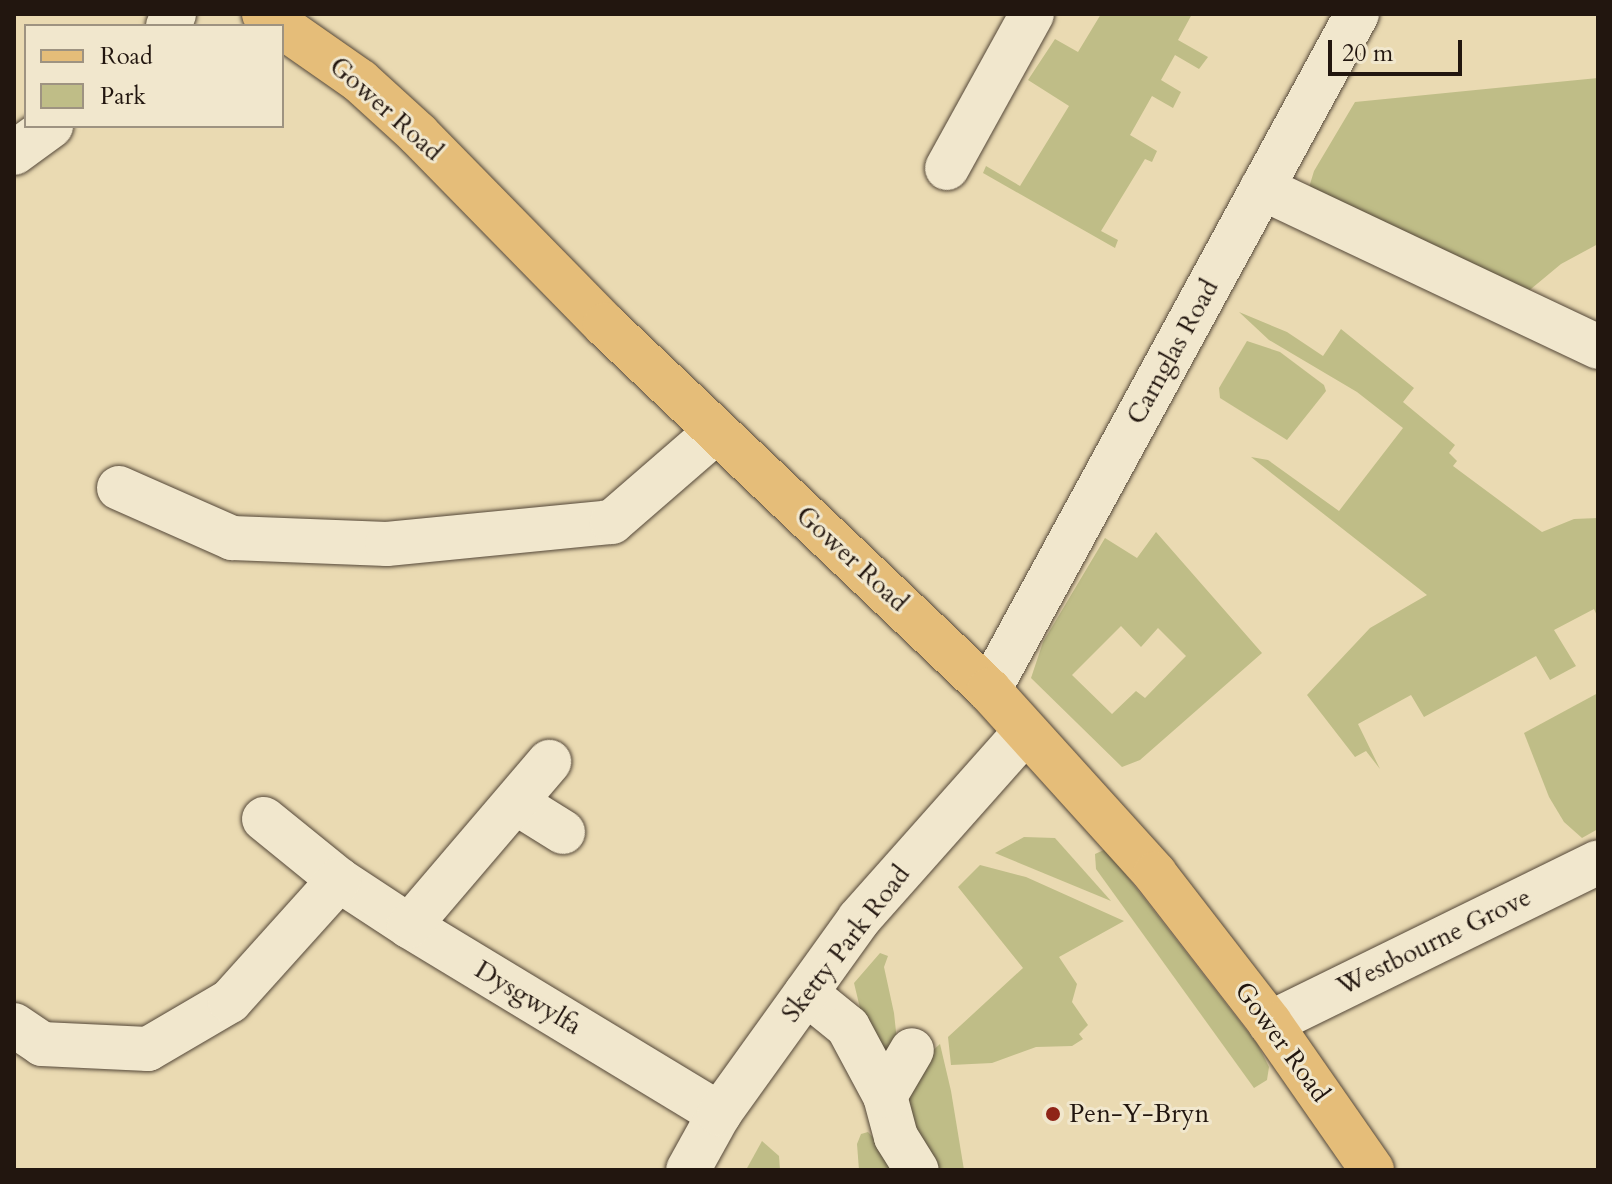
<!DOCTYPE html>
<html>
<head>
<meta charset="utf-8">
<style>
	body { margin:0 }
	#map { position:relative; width:1612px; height:1184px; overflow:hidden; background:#eadab2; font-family:Cardo,serif }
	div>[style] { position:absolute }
	.green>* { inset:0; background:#bfbd87 }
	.roads { filter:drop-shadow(0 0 2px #544738) drop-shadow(0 0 2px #544738) }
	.minor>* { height:44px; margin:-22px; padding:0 22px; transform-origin:22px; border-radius:22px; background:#f1e7cd }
	.major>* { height:44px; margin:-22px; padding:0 22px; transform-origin:22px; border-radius:22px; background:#e5bd79 }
	.dots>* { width:22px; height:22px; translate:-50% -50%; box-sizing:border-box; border:4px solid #f1e7cd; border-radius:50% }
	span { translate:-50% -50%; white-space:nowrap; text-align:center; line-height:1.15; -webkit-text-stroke:6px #f1e7cd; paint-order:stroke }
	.street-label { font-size:26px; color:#22160f }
	.poi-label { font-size:26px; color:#22160f }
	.left { translate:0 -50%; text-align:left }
	.frame { position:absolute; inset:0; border:16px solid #22160f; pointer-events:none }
	.legend { position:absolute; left:24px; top:24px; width:260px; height:104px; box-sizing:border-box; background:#f1e7cd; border:2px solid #9e9381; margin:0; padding:10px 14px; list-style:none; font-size:24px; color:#22160f }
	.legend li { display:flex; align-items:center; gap:16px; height:40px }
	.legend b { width:40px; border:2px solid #9e9381 }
	.scale { position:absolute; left:1328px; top:40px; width:134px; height:36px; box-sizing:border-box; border:4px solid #22160f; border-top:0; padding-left:10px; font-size:24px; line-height:28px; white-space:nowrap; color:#22160f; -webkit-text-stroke:6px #f1e7cd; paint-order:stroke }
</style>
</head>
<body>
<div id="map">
	<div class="green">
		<i style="clip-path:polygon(1101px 14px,1192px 14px,1178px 40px,1208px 57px,1199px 69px,1175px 55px,1161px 80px,1181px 92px,1173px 108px,1152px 96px,1130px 135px,1157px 151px,1152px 162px,1145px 159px,1101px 231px,1118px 240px,1115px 248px,983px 173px,986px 166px,1020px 186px,1069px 106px,1028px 80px,1055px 39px,1078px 52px)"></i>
		<i style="clip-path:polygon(1598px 78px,1598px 244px,1561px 264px,1520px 298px,1304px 204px,1314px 171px,1355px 102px)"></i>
		<i style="clip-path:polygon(1239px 312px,1287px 332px,1323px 356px,1341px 329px,1414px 388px,1403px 402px,1455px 445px,1449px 453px,1457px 461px,1453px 466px,1542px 532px,1574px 519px,1598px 518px,1598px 618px,1594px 609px,1554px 630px,1576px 666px,1550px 680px,1536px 656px,1424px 717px,1411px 695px,1358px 724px,1380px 769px,1366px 751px,1355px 757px,1307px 695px,1370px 628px,1427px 595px,1251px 457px,1268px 460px,1339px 511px,1403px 428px,1357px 392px,1269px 340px)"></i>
		<i style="clip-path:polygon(1247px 341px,1280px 352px,1324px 385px,1326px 391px,1287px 440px,1220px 398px,1219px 388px)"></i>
		<i style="clip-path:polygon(evenodd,1156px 532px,1262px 653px,1140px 760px,1122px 767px,1031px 678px,1043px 642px,1105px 538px,1137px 558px,1156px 532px,1121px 626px,1141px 647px,1158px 628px,1186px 656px,1145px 698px,1136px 691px,1112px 714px,1072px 675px,1121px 626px)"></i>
		<i style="clip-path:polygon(1598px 693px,1598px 829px,1582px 838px,1564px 822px,1549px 797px,1524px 733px)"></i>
		<i style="clip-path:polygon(1024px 837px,1055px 838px,1111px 901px,995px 853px)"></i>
		<i style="clip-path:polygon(1106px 849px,1258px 1045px,1269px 1067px,1267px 1080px,1254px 1088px,1096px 869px,1095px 854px)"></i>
		<i style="clip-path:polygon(980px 865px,1026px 877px,1124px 921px,1059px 957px,1077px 984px,1072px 1002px,1088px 1025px,1079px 1034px,1083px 1039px,1072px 1046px,1036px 1047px,992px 1063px,951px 1065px,948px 1037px,1023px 968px,958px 887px)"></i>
		<i style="clip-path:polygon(880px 953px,888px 956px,884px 967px,894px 1013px,898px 1050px,892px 1061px,865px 1029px,854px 983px)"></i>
		<i style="clip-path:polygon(940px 1044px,951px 1091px,964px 1170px,937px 1170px,914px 1144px,905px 1102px,911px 1070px)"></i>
		<i style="clip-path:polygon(868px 1132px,886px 1152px,900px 1170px,859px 1170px,857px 1144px,861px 1134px)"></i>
		<i style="clip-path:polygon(762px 1141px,779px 1156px,780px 1170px,746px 1170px)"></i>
	</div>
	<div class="roads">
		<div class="minor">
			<i style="left:168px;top:26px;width:13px;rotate:-63deg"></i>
			<i style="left:14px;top:153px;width:46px;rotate:-36.1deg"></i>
			<i style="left:947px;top:168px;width:176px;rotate:-61.1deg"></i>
			<i style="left:1262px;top:188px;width:372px;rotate:25.3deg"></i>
			<i style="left:119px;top:488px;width:124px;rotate:23.9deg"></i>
			<i style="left:232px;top:538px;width:155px;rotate:2.2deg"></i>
			<i style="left:387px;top:544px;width:226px;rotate:-5.6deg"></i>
			<i style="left:612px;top:522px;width:138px;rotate:-40.9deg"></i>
			<i style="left:989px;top:690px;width:770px;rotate:-61.44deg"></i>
			<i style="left:518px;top:804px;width:53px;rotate:31.9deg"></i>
			<i style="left:264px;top:819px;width:97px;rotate:39.1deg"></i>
			<i style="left:339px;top:880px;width:84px;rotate:33.3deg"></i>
			<i style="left:409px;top:926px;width:363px;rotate:31.2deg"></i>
			<i style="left:409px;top:926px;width:216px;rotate:-49.5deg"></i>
			<i style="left:806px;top:993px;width:54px;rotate:39deg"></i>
			<i style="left:848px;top:1027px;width:78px;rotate:61.8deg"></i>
			<i style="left:885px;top:1096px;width:42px;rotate:75deg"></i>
			<i style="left:896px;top:1137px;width:39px;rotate:58deg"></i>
			<i style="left:1270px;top:1023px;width:365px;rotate:-26.1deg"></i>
			<i style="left:14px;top:1025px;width:34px;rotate:34deg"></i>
			<i style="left:42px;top:1044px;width:106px;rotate:2.7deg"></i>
			<i style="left:148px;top:1049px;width:95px;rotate:-30.3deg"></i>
			<i style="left:230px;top:1001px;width:163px;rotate:-48deg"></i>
			<i style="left:885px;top:1096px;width:53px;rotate:-59.6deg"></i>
			<i style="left:688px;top:1170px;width:64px;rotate:-61deg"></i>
			<i style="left:719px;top:1114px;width:240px;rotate:-54.3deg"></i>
			<i style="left:859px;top:919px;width:249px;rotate:-48.4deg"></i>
		</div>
		<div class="major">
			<i style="left:264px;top:14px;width:117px;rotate:34.9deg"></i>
			<i style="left:360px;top:81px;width:79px;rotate:42.4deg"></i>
			<i style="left:418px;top:134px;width:267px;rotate:45.6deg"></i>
			<i style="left:605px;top:325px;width:530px;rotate:43.55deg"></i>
			<i style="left:989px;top:690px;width:248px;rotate:47.9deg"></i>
			<i style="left:1155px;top:874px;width:188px;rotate:52.3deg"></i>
			<i style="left:1270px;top:1023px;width:179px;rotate:55.2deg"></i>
		</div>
	</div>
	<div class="dots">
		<i style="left:1053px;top:1114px;background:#8f2418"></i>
	</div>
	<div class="street-label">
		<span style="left:386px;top:109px;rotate:42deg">Gower Road</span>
		<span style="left:1173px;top:352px;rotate:-61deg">Carnglas Road</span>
		<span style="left:852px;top:559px;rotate:43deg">Gower Road</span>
		<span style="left:1434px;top:942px;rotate:-26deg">Westbourne Grove</span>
		<span style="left:846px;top:944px;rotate:-52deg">Sketty Park Road</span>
		<span style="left:528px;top:998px;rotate:31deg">Dysgwylfa</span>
		<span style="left:1282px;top:1042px;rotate:54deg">Gower Road</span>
	</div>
	<div class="poi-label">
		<span class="left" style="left:1069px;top:1114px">Pen-Y-Bryn</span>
	</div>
	<div class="frame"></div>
	<ul class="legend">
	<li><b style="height:10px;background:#e5bd79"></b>Road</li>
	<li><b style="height:22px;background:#bfbd87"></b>Park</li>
	</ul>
	<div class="scale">20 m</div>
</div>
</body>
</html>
